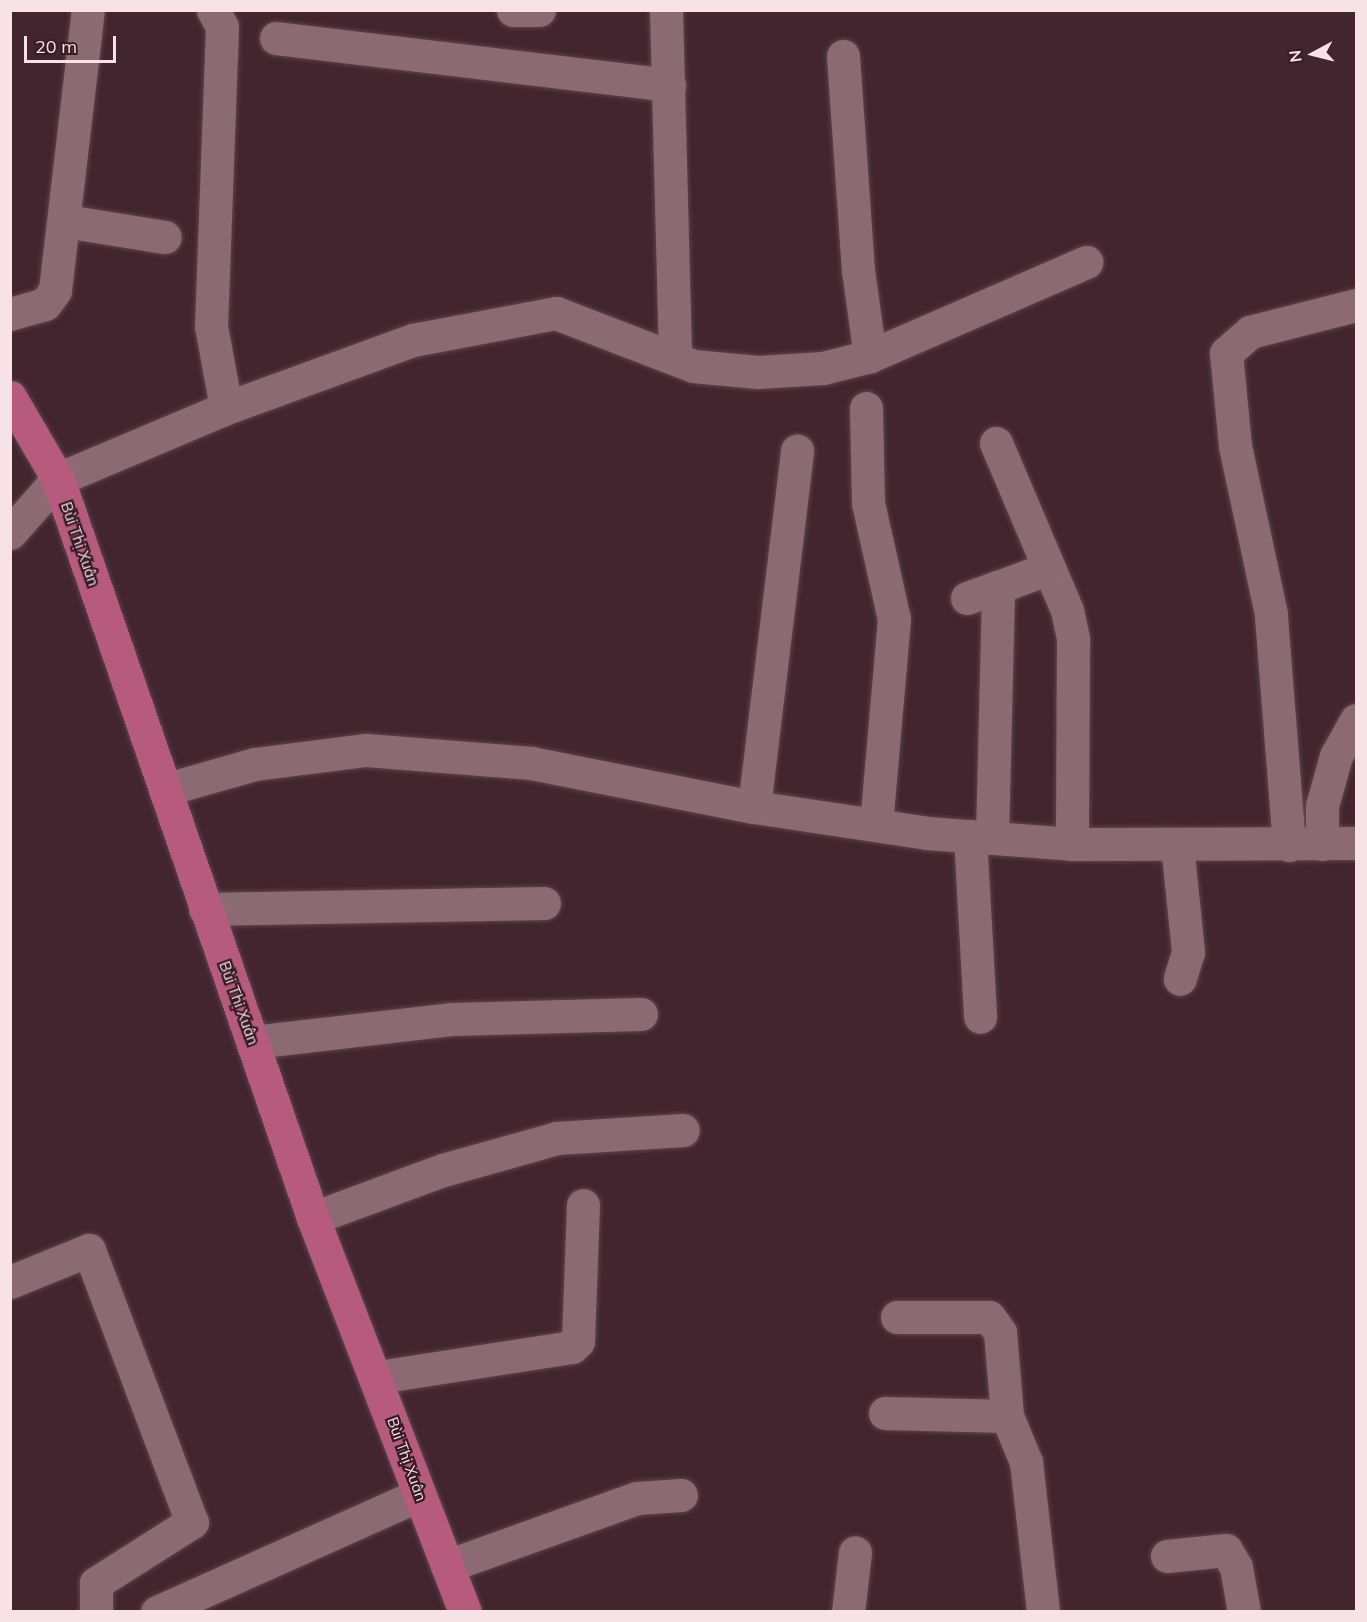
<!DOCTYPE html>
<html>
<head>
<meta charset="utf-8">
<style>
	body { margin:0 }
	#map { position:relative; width:1367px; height:1622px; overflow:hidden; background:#42252e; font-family:Mulish,sans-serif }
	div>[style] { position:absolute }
	.roads { filter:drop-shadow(0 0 2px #5d444c) drop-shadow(0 0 2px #5d444c) }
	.minor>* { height:33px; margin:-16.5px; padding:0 16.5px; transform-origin:16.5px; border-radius:16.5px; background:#8b6a73 }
	.major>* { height:33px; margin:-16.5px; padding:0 16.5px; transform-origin:16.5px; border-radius:16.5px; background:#b65b7b }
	span { translate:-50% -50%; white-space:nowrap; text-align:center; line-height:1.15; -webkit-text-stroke:4.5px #371b24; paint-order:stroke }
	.street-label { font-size:15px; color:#f6e2e7 }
	.frame { position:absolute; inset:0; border:12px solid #f6e2e7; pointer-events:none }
	.north { position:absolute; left:1283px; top:24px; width:60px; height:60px; -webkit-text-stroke:4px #371b24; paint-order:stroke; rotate:263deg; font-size:16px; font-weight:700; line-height:24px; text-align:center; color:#f6e2e7 }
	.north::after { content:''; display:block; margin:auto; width:21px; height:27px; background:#f6e2e7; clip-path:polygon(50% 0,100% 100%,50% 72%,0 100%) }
	.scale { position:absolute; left:24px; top:36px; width:92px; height:27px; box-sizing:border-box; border:3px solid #f6e2e7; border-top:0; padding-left:8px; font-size:18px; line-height:21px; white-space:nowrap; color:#f6e2e7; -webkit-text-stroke:4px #371b24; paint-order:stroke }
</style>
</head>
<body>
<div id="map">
	<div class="roads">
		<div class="minor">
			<i style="left:213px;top:10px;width:19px;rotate:62deg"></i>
			<i style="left:222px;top:27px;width:299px;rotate:92.1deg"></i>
			<i style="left:211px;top:326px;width:83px;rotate:79.6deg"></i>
			<i style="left:513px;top:10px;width:26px"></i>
			<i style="left:666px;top:10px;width:346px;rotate:88.5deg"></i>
			<i style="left:276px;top:38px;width:396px;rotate:6.8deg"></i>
			<i style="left:843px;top:56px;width:215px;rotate:86deg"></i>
			<i style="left:858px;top:270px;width:87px;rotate:82.1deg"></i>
			<i style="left:65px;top:221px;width:101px;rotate:9.1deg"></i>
			<i style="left:10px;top:314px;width:36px;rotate:-16deg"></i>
			<i style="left:45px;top:304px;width:17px;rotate:-54deg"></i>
			<i style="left:55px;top:290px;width:282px;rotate:-83.3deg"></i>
			<i style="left:866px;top:408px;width:95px;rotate:88.8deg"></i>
			<i style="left:868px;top:503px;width:119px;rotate:77.4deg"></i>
			<i style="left:894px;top:619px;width:205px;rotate:95deg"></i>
			<i style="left:996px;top:443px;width:181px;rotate:67deg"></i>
			<i style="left:1067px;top:610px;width:30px;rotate:78deg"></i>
			<i style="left:1073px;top:639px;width:205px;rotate:90.3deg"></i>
			<i style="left:10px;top:533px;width:72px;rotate:-48.4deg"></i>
			<i style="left:58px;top:479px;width:182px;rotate:-22.9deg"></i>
			<i style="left:226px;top:408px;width:199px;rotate:-20deg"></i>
			<i style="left:413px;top:340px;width:146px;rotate:-10.7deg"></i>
			<i style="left:556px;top:313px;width:147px;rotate:21.1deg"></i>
			<i style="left:693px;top:366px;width:65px;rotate:5.3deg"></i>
			<i style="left:758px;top:372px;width:65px;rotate:-3.5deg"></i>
			<i style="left:823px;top:368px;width:49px;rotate:-14.3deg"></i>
			<i style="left:870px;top:356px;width:236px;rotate:-23.5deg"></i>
			<i style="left:967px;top:598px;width:33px;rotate:-20deg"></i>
			<i style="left:167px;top:789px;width:91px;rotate:-15.9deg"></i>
			<i style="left:255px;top:764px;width:112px;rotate:-7.2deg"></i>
			<i style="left:366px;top:750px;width:166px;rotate:4.5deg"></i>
			<i style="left:531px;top:763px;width:227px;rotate:11.2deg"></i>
			<i style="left:754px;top:807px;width:175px;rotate:8.5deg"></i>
			<i style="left:927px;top:833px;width:145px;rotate:4.3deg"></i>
			<i style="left:1072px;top:844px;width:284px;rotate:-0.2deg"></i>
			<i style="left:754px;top:807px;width:359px;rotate:-83.1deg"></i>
			<i style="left:970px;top:836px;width:181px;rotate:86.8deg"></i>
			<i style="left:992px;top:838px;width:251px;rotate:-88.6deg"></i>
			<i style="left:998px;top:587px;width:54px;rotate:-20.4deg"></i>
			<i style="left:1322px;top:844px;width:38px;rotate:-90deg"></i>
			<i style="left:1322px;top:806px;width:52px;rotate:-74.4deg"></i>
			<i style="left:1336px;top:756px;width:41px;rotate:-60.9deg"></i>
			<i style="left:1177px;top:845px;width:108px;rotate:84.1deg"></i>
			<i style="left:1188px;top:952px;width:28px;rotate:107deg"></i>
			<i style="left:1289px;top:845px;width:232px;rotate:-94.5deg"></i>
			<i style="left:1271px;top:614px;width:172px;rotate:-102.1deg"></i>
			<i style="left:1235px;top:446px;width:93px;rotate:-95.5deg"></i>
			<i style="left:1226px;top:353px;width:32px;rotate:-41deg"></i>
			<i style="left:1250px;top:332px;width:109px;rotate:-14.3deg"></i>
			<i style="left:205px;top:909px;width:339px;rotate:-1deg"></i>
			<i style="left:253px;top:1042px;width:199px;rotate:-6.6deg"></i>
			<i style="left:451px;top:1019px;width:190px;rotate:-1.5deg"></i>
			<i style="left:313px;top:1218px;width:139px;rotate:-20.3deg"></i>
			<i style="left:443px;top:1170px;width:118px;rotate:-15.7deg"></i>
			<i style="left:557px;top:1138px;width:126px;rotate:-3.6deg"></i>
			<i style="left:10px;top:1282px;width:85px;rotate:-22.1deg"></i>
			<i style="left:89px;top:1250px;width:291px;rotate:69.3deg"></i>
			<i style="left:192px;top:1522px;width:114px;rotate:147.6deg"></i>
			<i style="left:96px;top:1583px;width:29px;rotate:90deg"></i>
			<i style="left:897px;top:1317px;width:92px"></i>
			<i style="left:989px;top:1317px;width:19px;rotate:54deg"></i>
			<i style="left:1000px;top:1332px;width:84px;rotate:85.2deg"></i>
			<i style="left:1007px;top:1416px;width:50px;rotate:67.6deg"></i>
			<i style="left:1026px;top:1462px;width:151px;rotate:83.5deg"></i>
			<i style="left:378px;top:1377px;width:196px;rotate:-8.8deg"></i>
			<i style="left:572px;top:1347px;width:8px;rotate:-45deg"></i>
			<i style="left:578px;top:1341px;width:136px;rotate:-87.9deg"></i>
			<i style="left:885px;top:1413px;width:122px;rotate:1.4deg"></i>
			<i style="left:1167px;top:1556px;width:59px;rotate:-5.8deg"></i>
			<i style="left:1226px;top:1550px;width:20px;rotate:60deg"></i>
			<i style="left:1236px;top:1567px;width:46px;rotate:79.9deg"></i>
			<i style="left:447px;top:1566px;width:202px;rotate:-19.7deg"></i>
			<i style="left:637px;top:1498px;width:44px;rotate:-3.9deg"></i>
			<i style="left:157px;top:1612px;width:287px;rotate:-24.1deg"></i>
			<i style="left:848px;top:1612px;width:60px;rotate:-83.3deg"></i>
		</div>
		<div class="major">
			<i style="left:10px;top:397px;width:95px;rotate:59.7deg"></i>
			<i style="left:58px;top:479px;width:782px;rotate:70.96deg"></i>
			<i style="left:313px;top:1218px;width:422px;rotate:68.9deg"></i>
		</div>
	</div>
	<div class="street-label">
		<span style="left:80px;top:544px;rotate:71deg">Bùi Thị Xuân</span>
		<span style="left:239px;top:1003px;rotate:70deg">Bùi Thị Xuân</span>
		<span style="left:407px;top:1459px;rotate:70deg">Bùi Thị Xuân</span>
	</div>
	<div class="frame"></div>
	<div class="north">N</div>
	<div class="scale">20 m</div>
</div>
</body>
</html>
